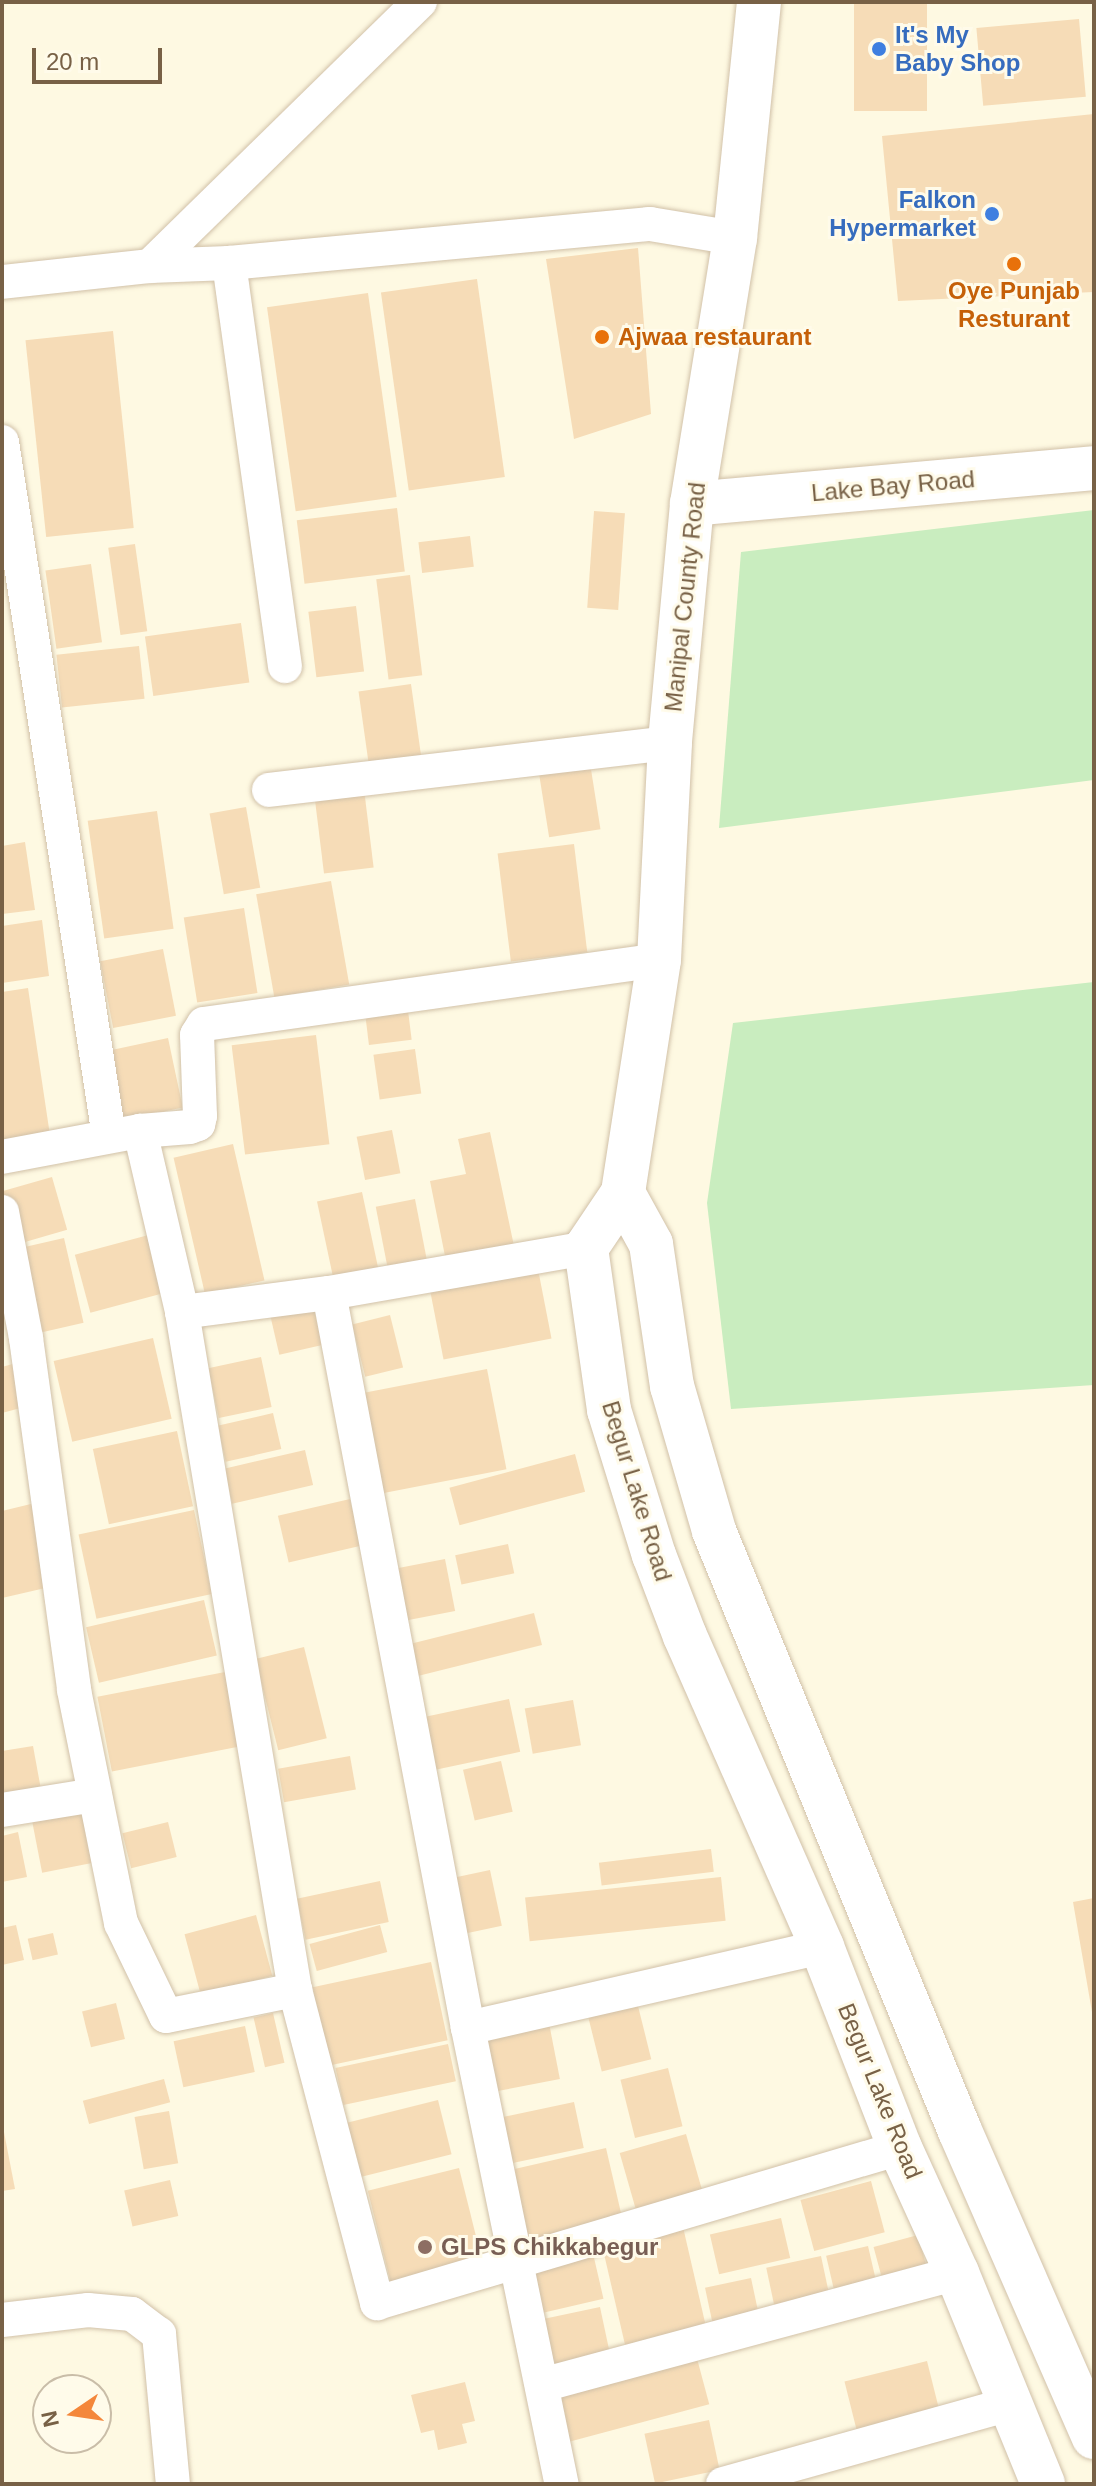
<!DOCTYPE html>
<html>
<head>
<meta charset="utf-8">
<style>
	body { margin:0 }
	#map { position:relative; width:1096px; height:2486px; overflow:hidden; background:#fef9e2; font-family:Helvetica,sans-serif }
	div>[style] { position:absolute }
	.green>* { inset:0; background:#c9edbf }
	.building>* { inset:0; background:#f6dcb7; transform-origin:0 0 }
	.roads { filter:drop-shadow(0 0 2px #d1c1a8) drop-shadow(0 0 2px #d1c1a8) }
	.street>* { height:34px; margin:-17px; padding:0 17px; transform-origin:17px; border-radius:17px; background:#fff }
	.secondary>* { height:44px; margin:-22px; padding:0 22px; transform-origin:22px; border-radius:22px; background:#fff }
	.dots>* { width:22px; height:22px; translate:-50% -50%; box-sizing:border-box; border:4px solid #fffbea; border-radius:50% }
	span { translate:-50% -50%; white-space:nowrap; text-align:center; line-height:1.15; -webkit-text-stroke:6px #fffbea; paint-order:stroke }
	.shop-label { font-size:24px; color:#366cbe; font-weight:700 }
	.left { translate:0 -50%; text-align:left }
	.right { translate:-100% -50%; text-align:right }
	.food-label { font-size:24px; color:#c56008; font-weight:700 }
	.street-label { font-size:24px; color:#786146 }
	.education-label { font-size:24px; color:#785e54; font-weight:700 }
	.frame { position:absolute; inset:0; border:4px solid #786146; pointer-events:none }
	.north { position:absolute; left:32px; top:2374px; width:80px; height:80px; box-sizing:border-box; background:#fffbea; border:2px solid #c9bda8; border-radius:50%; rotate:257deg; font-size:22px; font-weight:700; line-height:32px; text-align:center; color:#786146 }
	.north::after { content:''; display:block; margin:auto; width:28px; height:36px; background:#f4873b; clip-path:polygon(50% 0,100% 100%,50% 72%,0 100%) }
	.scale { position:absolute; left:32px; top:48px; width:130px; height:36px; box-sizing:border-box; border:4px solid #786146; border-top:0; padding-left:10px; font-size:24px; line-height:28px; white-space:nowrap; color:#786146; -webkit-text-stroke:6px #fffbea; paint-order:stroke }
</style>
</head>
<body>
<div id="map">
	<div class="green">
		<i style="clip-path:polygon(1094px 510px,1094px 780px,719px 828px,741px 552px)"></i>
		<i style="clip-path:polygon(1094px 982px,1094px 1385px,731px 1409px,707px 1203px,733px 1023px)"></i>
	</div>
	<div class="building">
		<i style="left:854px;top:2px;width:73px;height:109px"></i>
		<i style="left:1079px;top:19px;width:78px;height:103px;rotate:85deg"></i>
		<i style="clip-path:polygon(1094px 114px,1094px 292px,898px 301px,882px 136px)"></i>
		<i style="clip-path:polygon(638px 248px,651px 414px,574px 439px,546px 259px)"></i>
		<i style="left:477px;top:279px;width:200px;height:97px;rotate:82deg"></i>
		<i style="left:368px;top:293px;width:206px;height:102px;rotate:82deg"></i>
		<i style="left:113px;top:331px;width:198px;height:88px;rotate:84deg"></i>
		<i style="left:397px;top:508px;width:64px;height:101px;rotate:83deg"></i>
		<i style="left:594px;top:511px;width:31px;height:97px;rotate:4deg"></i>
		<i style="left:470px;top:536px;width:31px;height:52px;rotate:83deg"></i>
		<i style="left:135px;top:544px;width:88px;height:27px;rotate:82deg"></i>
		<i style="left:91px;top:564px;width:79px;height:46px;rotate:82deg"></i>
		<i style="left:410px;top:575px;width:101px;height:34px;rotate:83deg"></i>
		<i style="left:356px;top:606px;width:66px;height:48px;rotate:83deg"></i>
		<i style="left:241px;top:623px;width:60px;height:97px;rotate:82deg"></i>
		<i style="left:139px;top:646px;width:53px;height:83px;rotate:84deg"></i>
		<i style="left:411px;top:684px;width:75px;height:53px;rotate:82deg"></i>
		<i style="left:590px;top:763px;width:67px;height:52px;rotate:81deg"></i>
		<i style="left:364px;top:789px;width:79px;height:50px;rotate:83deg"></i>
		<i style="left:246px;top:807px;width:82px;height:37px;rotate:80deg"></i>
		<i style="left:157px;top:811px;width:119px;height:70px;rotate:82deg"></i>
		<i style="clip-path:polygon(25px 842px,35px 910px,2px 914px,2px 846px)"></i>
		<i style="left:574px;top:844px;width:109px;height:77px;rotate:83deg"></i>
		<i style="left:331px;top:881px;width:105px;height:76px;rotate:80deg"></i>
		<i style="left:244px;top:908px;width:86px;height:61px;rotate:81deg"></i>
		<i style="clip-path:polygon(42px 920px,49px 976px,2px 983px,2px 926px)"></i>
		<i style="left:163px;top:949px;width:68px;height:64px;rotate:79deg"></i>
		<i style="clip-path:polygon(28px 988px,51px 1142px,2px 1150px,2px 992px)"></i>
		<i style="left:407px;top:1002px;width:38px;height:43px;rotate:83deg"></i>
		<i style="left:316px;top:1035px;width:110px;height:85px;rotate:83deg"></i>
		<i style="left:168px;top:1038px;width:71px;height:66px;rotate:78deg"></i>
		<i style="left:415px;top:1049px;width:45px;height:42px;rotate:82deg"></i>
		<i style="left:392px;top:1130px;width:44px;height:36px;rotate:79deg"></i>
		<i style="clip-path:polygon(490px 1132px,514px 1246px,446px 1261px,430px 1181px,466px 1174px,458px 1139px)"></i>
		<i style="left:233px;top:1144px;width:140px;height:61px;rotate:77deg"></i>
		<i style="left:52px;top:1177px;width:55px;height:51px;rotate:74deg"></i>
		<i style="left:362px;top:1192px;width:80px;height:46px;rotate:78deg"></i>
		<i style="left:415px;top:1199px;width:65px;height:40px;rotate:79deg"></i>
		<i style="left:156px;top:1233px;width:60px;height:84px;rotate:75deg"></i>
		<i style="left:64px;top:1238px;width:87px;height:47px;rotate:77deg"></i>
		<i style="left:537px;top:1264px;width:76px;height:110px;rotate:79deg"></i>
		<i style="left:313px;top:1305px;width:41px;height:44px;rotate:77deg"></i>
		<i style="left:390px;top:1315px;width:54px;height:39px;rotate:76deg"></i>
		<i style="left:153px;top:1338px;width:83px;height:102px;rotate:77deg"></i>
		<i style="left:261px;top:1357px;width:51px;height:54px;rotate:78deg"></i>
		<i style="clip-path:polygon(16px 1363px,28px 1406px,2px 1413px,2px 1367px)"></i>
		<i style="left:487px;top:1369px;width:102px;height:125px;rotate:79deg"></i>
		<i style="left:273px;top:1413px;width:37px;height:57px;rotate:77deg"></i>
		<i style="left:177px;top:1431px;width:77px;height:86px;rotate:78deg"></i>
		<i style="left:305px;top:1450px;width:36px;height:83px;rotate:77deg"></i>
		<i style="left:575px;top:1454px;width:39px;height:130px;rotate:75deg"></i>
		<i style="left:350px;top:1499px;width:48px;height:74px;rotate:77deg"></i>
		<i style="clip-path:polygon(35px 1503px,54px 1586px,2px 1598px,2px 1511px)"></i>
		<i style="left:194px;top:1510px;width:86px;height:118px;rotate:78deg"></i>
		<i style="left:508px;top:1544px;width:30px;height:54px;rotate:78deg"></i>
		<i style="left:445px;top:1559px;width:53px;height:50px;rotate:79deg"></i>
		<i style="left:204px;top:1600px;width:57px;height:121px;rotate:77deg"></i>
		<i style="left:534px;top:1613px;width:33px;height:130px;rotate:76deg"></i>
		<i style="left:304px;top:1647px;width:94px;height:50px;rotate:76deg"></i>
		<i style="left:225px;top:1672px;width:76px;height:130px;rotate:79deg"></i>
		<i style="left:509px;top:1699px;width:54px;height:95px;rotate:78deg"></i>
		<i style="left:573px;top:1700px;width:46px;height:49px;rotate:80deg"></i>
		<i style="clip-path:polygon(33px 1746px,42px 1795px,2px 1802px,2px 1751px)"></i>
		<i style="left:350px;top:1756px;width:34px;height:73px;rotate:80deg"></i>
		<i style="left:501px;top:1761px;width:52px;height:39px;rotate:77deg"></i>
		<i style="left:87px;top:1810px;width:53px;height:56px;rotate:79deg"></i>
		<i style="left:168px;top:1822px;width:36px;height:47px;rotate:76deg"></i>
		<i style="clip-path:polygon(18px 1832px,27px 1877px,2px 1882px,2px 1836px)"></i>
		<i style="left:711px;top:1849px;width:23px;height:113px;rotate:83deg"></i>
		<i style="left:490px;top:1870px;width:57px;height:42px;rotate:78deg"></i>
		<i style="left:721px;top:1877px;width:44px;height:197px;rotate:84deg"></i>
		<i style="left:380px;top:1881px;width:42px;height:85px;rotate:78deg"></i>
		<i style="clip-path:polygon(1094px 1898px,1094px 2012px,1092px 2012px,1073px 1902px)"></i>
		<i style="left:256px;top:1915px;width:63px;height:74px;rotate:75deg"></i>
		<i style="clip-path:polygon(16px 1925px,24px 1960px,2px 1965px,2px 1928px)"></i>
		<i style="left:380px;top:1925px;width:28px;height:73px;rotate:75deg"></i>
		<i style="left:53px;top:1933px;width:22px;height:26px;rotate:77deg"></i>
		<i style="left:431px;top:1962px;width:80px;height:121px;rotate:78deg"></i>
		<i style="left:637px;top:2002px;width:59px;height:51px;rotate:76deg"></i>
		<i style="left:116px;top:2003px;width:37px;height:35px;rotate:76deg"></i>
		<i style="left:273px;top:2013px;width:51px;height:20px;rotate:77deg"></i>
		<i style="left:549px;top:2023px;width:57px;height:70px;rotate:79deg"></i>
		<i style="left:245px;top:2026px;width:47px;height:73px;rotate:78deg"></i>
		<i style="left:448px;top:2044px;width:38px;height:115px;rotate:78deg"></i>
		<i style="left:668px;top:2068px;width:60px;height:49px;rotate:76deg"></i>
		<i style="left:164px;top:2079px;width:24px;height:84px;rotate:75deg"></i>
		<i style="left:438px;top:2100px;width:56px;height:101px;rotate:76deg"></i>
		<i style="left:574px;top:2102px;width:47px;height:82px;rotate:78deg"></i>
		<i style="left:169px;top:2111px;width:53px;height:35px;rotate:80deg"></i>
		<i style="clip-path:polygon(3px 2127px,15px 2189px,2px 2191px,2px 2128px)"></i>
		<i style="left:686px;top:2134px;width:66px;height:69px;rotate:74deg"></i>
		<i style="left:606px;top:2148px;width:72px;height:96px;rotate:77deg"></i>
		<i style="left:459px;top:2168px;width:99px;height:94px;rotate:76deg"></i>
		<i style="left:170px;top:2180px;width:37px;height:47px;rotate:77deg"></i>
		<i style="left:871px;top:2181px;width:53px;height:73px;rotate:75deg"></i>
		<i style="left:781px;top:2218px;width:41px;height:73px;rotate:77deg"></i>
		<i style="left:683px;top:2227px;width:111px;height:83px;rotate:77deg"></i>
		<i style="left:918px;top:2235px;width:47px;height:46px;rotate:75deg"></i>
		<i style="left:868px;top:2246px;width:46px;height:43px;rotate:77deg"></i>
		<i style="left:592px;top:2249px;width:51px;height:62px;rotate:77deg"></i>
		<i style="left:821px;top:2256px;width:47px;height:56px;rotate:78deg"></i>
		<i style="left:751px;top:2278px;width:49px;height:47px;rotate:78deg"></i>
		<i style="left:600px;top:2307px;width:57px;height:64px;rotate:78deg"></i>
		<i style="left:695px;top:2351px;width:55px;height:144px;rotate:75deg"></i>
		<i style="left:927px;top:2361px;width:50px;height:85px;rotate:76deg"></i>
		<i style="clip-path:polygon(465px 2382px,475px 2421px,462px 2424px,467px 2443px,438px 2450px,434px 2430px,421px 2433px,411px 2395px)"></i>
		<i style="left:709px;top:2420px;width:51px;height:66px;rotate:78deg"></i>
	</div>
	<div class="roads">
		<div class="street">
			<i style="left:229px;top:263px;width:407px;rotate:82.1deg"></i>
			<i style="left:150px;top:266px;width:79px;rotate:-2.2deg"></i>
			<i style="left:229px;top:263px;width:423px;rotate:-5.3deg"></i>
			<i style="left:650px;top:224px;width:86px;rotate:9.4deg"></i>
			<i style="left:2px;top:282px;width:149px;rotate:-6.2deg"></i>
			<i style="left:150px;top:266px;width:378px;rotate:-44.4deg"></i>
			<i style="left:2px;top:442px;width:702px;rotate:81.24deg"></i>
			<i style="left:269px;top:790px;width:404px;rotate:-6.7deg"></i>
			<i style="left:140px;top:1131px;width:50px;rotate:-4.6deg"></i>
			<i style="left:190px;top:1127px;width:9px;rotate:-21deg"></i>
			<i style="left:198px;top:1124px;width:8px;rotate:-76deg"></i>
			<i style="left:200px;top:1116px;width:81px;rotate:-92.1deg"></i>
			<i style="left:197px;top:1035px;width:13px;rotate:-58deg"></i>
			<i style="left:204px;top:1024px;width:459px;rotate:-8deg"></i>
			<i style="left:2px;top:1157px;width:140px;rotate:-10.7deg"></i>
			<i style="left:140px;top:1131px;width:186px;rotate:76.9deg"></i>
			<i style="left:182px;top:1312px;width:148px;rotate:-7.4deg"></i>
			<i style="left:329px;top:1293px;width:261px;rotate:-9.9deg"></i>
			<i style="left:2px;top:1212px;width:128px;rotate:79.2deg"></i>
			<i style="left:26px;top:1338px;width:355px;rotate:82.2deg"></i>
			<i style="left:74px;top:1690px;width:238px;rotate:78.6deg"></i>
			<i style="left:121px;top:1923px;width:103px;rotate:64.2deg"></i>
			<i style="left:166px;top:2016px;width:132px;rotate:-11.4deg"></i>
			<i style="left:329px;top:1293px;width:748px;rotate:79.29deg"></i>
			<i style="left:468px;top:2028px;width:466px;rotate:78.4deg"></i>
			<i style="left:182px;top:1312px;width:687px;rotate:80.54deg"></i>
			<i style="left:295px;top:1990px;width:324px;rotate:75.3deg"></i>
			<i style="left:377px;top:2303px;width:545px;rotate:-16.51deg"></i>
			<i style="left:2px;top:1810px;width:94px;rotate:-9.2deg"></i>
			<i style="left:468px;top:2028px;width:363px;rotate:-12.9deg"></i>
			<i style="left:2px;top:2320px;width:87px;rotate:-6.6deg"></i>
			<i style="left:88px;top:2310px;width:44px;rotate:5.2deg"></i>
			<i style="left:132px;top:2314px;width:34px;rotate:37deg"></i>
			<i style="left:159px;top:2334px;width:151px;rotate:84.7deg"></i>
			<i style="left:542px;top:2385px;width:430px;rotate:-15.1deg"></i>
			<i style="left:723px;top:2484px;width:298px;rotate:-15.6deg"></i>
		</div>
		<div class="secondary">
			<i style="left:759px;top:2px;width:237px;rotate:95.8deg"></i>
			<i style="left:735px;top:238px;width:269px;rotate:99.2deg"></i>
			<i style="left:692px;top:504px;width:240px;rotate:95.3deg"></i>
			<i style="left:670px;top:743px;width:217px;rotate:92.9deg"></i>
			<i style="left:659px;top:960px;width:236px;rotate:98.8deg"></i>
			<i style="left:623px;top:1193px;width:66px;rotate:123.9deg"></i>
			<i style="left:586px;top:1248px;width:164px;rotate:81.9deg"></i>
			<i style="left:609px;top:1410px;width:152px;rotate:72.8deg"></i>
			<i style="left:654px;top:1555px;width:87px;rotate:69.1deg"></i>
			<i style="left:685px;top:1636px;width:340px;rotate:66.2deg"></i>
			<i style="left:822px;top:1947px;width:216px;rotate:68.8deg"></i>
			<i style="left:900px;top:2148px;width:137px;rotate:65.5deg"></i>
			<i style="left:957px;top:2273px;width:228px;rotate:67.8deg"></i>
			<i style="left:692px;top:504px;width:404px;rotate:-5.1deg"></i>
			<i style="left:623px;top:1193px;width:58px;rotate:61.2deg"></i>
			<i style="left:651px;top:1244px;width:144px;rotate:81.6deg"></i>
			<i style="left:672px;top:1386px;width:151px;rotate:73.8deg"></i>
			<i style="left:714px;top:1531px;width:648px;rotate:67.71deg"></i>
			<i style="left:960px;top:2131px;width:334px;rotate:66.4deg"></i>
		</div>
	</div>
	<div class="dots">
		<i style="left:879px;top:49px;background:#3f7fe0"></i>
		<i style="left:992px;top:214px;background:#3f7fe0"></i>
		<i style="left:1014px;top:264px;background:#e8710a"></i>
		<i style="left:602px;top:337px;background:#e8710a"></i>
		<i style="left:425px;top:2247px;background:#8d6e63"></i>
	</div>
	<div class="shop-label">
		<span class="left" style="left:895px;top:49px">It's My<br>Baby Shop</span>
		<span class="right" style="left:976px;top:214px">Falkon<br>Hypermarket</span>
	</div>
	<div class="food-label">
		<span style="left:1014px;top:305px">Oye Punjab<br>Resturant</span>
		<span class="left" style="left:618px;top:337px">Ajwaa restaurant</span>
	</div>
	<div class="street-label">
		<span style="left:893px;top:486px;rotate:-5deg">Lake Bay Road</span>
		<span style="left:685px;top:597px;rotate:-84deg">Manipal County Road</span>
		<span style="left:637px;top:1491px;rotate:73deg">Begur Lake Road</span>
		<span style="left:880px;top:2091px;rotate:68deg">Begur Lake Road</span>
	</div>
	<div class="education-label">
		<span class="left" style="left:441px;top:2247px">GLPS Chikkabegur</span>
	</div>
	<div class="frame"></div>
	<div class="north">N</div>
	<div class="scale">20 m</div>
</div>
</body>
</html>
